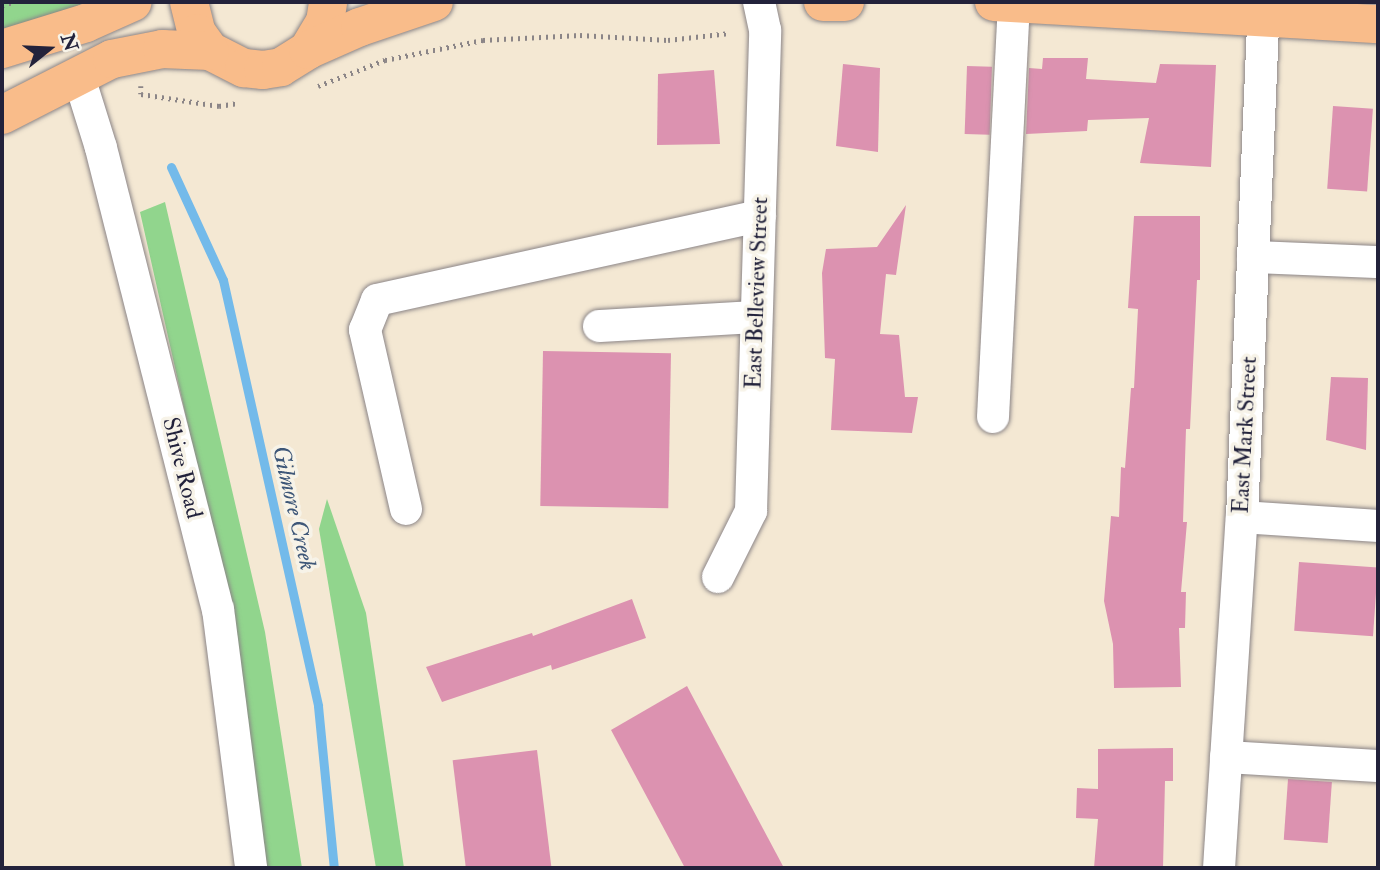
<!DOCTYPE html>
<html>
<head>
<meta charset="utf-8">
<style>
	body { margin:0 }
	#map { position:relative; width:1380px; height:870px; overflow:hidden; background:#f4e8d3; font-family:"IM FELL Double Pica",serif }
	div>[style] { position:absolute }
	.green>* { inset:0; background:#91d58d }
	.stream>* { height:9px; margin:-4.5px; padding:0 4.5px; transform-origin:4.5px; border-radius:4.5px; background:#73baea }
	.building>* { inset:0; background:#dc92b0; transform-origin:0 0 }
	.path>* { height:4.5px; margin-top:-2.25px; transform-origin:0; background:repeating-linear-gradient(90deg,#8b8587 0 2px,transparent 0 7px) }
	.roads { filter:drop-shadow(0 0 2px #8b8587) drop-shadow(0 0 2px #8b8587) }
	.minor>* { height:32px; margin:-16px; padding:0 16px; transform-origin:16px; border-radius:16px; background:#fff }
	.major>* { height:38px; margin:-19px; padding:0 19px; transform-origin:19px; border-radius:19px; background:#f9bc8a }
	span { translate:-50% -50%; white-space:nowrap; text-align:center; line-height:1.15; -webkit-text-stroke:7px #f7f3e8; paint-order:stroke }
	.street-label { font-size:23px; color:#22223b }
	.water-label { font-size:24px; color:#3e5778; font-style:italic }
	.frame { position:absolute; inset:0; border:4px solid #22223b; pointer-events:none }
	.north { position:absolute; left:14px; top:14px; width:70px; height:70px; -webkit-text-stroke:5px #f7f3e8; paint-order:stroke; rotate:72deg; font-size:19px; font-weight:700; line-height:28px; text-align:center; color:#22223b }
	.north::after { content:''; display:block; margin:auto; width:24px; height:32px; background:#22223b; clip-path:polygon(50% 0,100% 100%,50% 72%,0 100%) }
</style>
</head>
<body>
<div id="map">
	<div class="green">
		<i style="clip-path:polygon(2px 2px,88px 2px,2px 34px)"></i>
		<i style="clip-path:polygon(165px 202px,265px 632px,302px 868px,266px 868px,231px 617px,140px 212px)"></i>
		<i style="clip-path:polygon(327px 499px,366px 613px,404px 868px,376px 868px,319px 529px)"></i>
	</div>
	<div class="stream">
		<i style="left:171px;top:167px;width:124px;rotate:65.3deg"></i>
		<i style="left:223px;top:280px;width:436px;rotate:77.4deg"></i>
		<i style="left:318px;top:706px;width:163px;rotate:84.4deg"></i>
	</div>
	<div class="building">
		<i style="clip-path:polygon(1043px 58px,1088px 58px,1086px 79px,1156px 83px,1160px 64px,1216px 65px,1211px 167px,1140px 163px,1149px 118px,1088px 120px,1087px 131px,1026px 134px,1029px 68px,1042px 69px)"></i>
		<i style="clip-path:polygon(843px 64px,880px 68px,878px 152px,836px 146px)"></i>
		<i style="left:967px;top:66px;width:25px;height:68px;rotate:2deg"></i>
		<i style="clip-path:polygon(714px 70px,720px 144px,657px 145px,658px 74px)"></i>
		<i style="left:1333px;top:106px;width:40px;height:83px;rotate:4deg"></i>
		<i style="clip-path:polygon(906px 205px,896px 275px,886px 274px,880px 334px,899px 335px,905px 397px,918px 397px,912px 433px,831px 430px,835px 359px,825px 358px,822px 273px,826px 249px,877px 247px)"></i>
		<i style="clip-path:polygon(1134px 216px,1200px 216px,1200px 280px,1197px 280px,1190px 429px,1186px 429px,1183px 522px,1187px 522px,1181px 592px,1186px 592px,1185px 628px,1179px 628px,1181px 687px,1114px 688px,1113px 644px,1104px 601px,1111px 516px,1119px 517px,1121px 467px,1125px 468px,1131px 388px,1134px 388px,1138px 309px,1128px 308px)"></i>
		<i style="left:543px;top:351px;width:128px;height:155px;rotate:1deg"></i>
		<i style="clip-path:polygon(1331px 377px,1368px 378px,1366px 450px,1326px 440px)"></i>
		<i style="left:1299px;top:562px;width:79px;height:69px;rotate:4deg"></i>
		<i style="clip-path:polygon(632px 599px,646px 638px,552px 670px,551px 665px,442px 702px,426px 667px,532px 633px,533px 636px)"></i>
		<i style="clip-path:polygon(687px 686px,784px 868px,685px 868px,611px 730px)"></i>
		<i style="clip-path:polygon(1173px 748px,1173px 781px,1165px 781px,1163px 868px,1094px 868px,1098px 819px,1076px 818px,1077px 788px,1098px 789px,1098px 749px)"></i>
		<i style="left:537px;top:750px;width:119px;height:85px;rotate:83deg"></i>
		<i style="left:1288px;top:779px;width:44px;height:61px;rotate:4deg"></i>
	</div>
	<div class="path">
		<i style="left:2px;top:5px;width:12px;rotate:-14deg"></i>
		<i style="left:141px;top:86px;width:8px;rotate:90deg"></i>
		<i style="left:141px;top:94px;width:79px;rotate:8.7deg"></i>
		<i style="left:219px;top:106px;width:19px;rotate:-9deg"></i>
		<i style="left:318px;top:86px;width:72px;rotate:-21.2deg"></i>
		<i style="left:385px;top:60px;width:100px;rotate:-11.5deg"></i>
		<i style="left:483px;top:40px;width:97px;rotate:-3deg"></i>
		<i style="left:580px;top:35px;width:88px;rotate:3.3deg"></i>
		<i style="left:668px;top:40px;width:62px;rotate:-6.4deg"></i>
	</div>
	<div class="roads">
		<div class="minor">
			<i style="left:78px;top:74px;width:77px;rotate:72.7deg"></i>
			<i style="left:101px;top:148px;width:476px;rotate:75.8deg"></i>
			<i style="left:218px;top:609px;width:261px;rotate:82.7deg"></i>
			<i style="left:1253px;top:257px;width:125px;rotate:2.3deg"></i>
			<i style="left:599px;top:326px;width:157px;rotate:-3.3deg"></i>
			<i style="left:993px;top:417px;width:415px;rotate:-87.1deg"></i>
			<i style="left:406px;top:509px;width:184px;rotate:-102.9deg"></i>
			<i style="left:365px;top:330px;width:32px;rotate:-68deg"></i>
			<i style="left:377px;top:300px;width:392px;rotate:-12.4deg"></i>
			<i style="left:1242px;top:517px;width:136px;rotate:3.8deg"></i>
			<i style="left:718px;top:577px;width:74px;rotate:-63.4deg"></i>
			<i style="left:751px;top:511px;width:481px;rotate:-88.3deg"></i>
			<i style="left:765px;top:30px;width:29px;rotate:-102deg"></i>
			<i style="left:1226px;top:757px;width:152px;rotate:3.4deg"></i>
			<i style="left:1219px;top:868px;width:352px;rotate:-86.3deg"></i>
			<i style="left:1242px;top:517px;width:515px;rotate:-87.55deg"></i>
		</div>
		<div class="major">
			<i style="left:189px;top:2px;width:32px;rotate:76deg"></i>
			<i style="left:197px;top:33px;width:22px;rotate:54deg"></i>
			<i style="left:210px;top:51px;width:38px;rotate:27deg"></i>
			<i style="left:244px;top:68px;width:19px;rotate:6deg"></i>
			<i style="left:263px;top:70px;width:18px;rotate:-9deg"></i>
			<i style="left:281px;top:67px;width:32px;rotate:-32deg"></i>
			<i style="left:308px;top:50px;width:33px;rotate:-59deg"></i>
			<i style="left:325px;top:22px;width:20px;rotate:-81deg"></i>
			<i style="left:823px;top:2px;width:22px"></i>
			<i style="left:994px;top:2px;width:385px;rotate:3.3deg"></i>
			<i style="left:2px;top:49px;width:88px;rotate:-17.2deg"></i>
			<i style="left:86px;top:23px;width:51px;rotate:-24.1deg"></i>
			<i style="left:308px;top:50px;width:57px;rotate:-23.9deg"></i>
			<i style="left:360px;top:27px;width:78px;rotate:-18.7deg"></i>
			<i style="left:2px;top:115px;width:123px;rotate:-27deg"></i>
			<i style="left:112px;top:59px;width:51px;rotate:-11.3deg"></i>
			<i style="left:162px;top:49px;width:48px;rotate:2.4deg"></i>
		</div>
	</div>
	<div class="street-label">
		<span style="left:757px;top:293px;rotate:-88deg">East Belleview Street</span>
		<span style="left:1245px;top:435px;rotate:-87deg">East Mark Street</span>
		<span style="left:182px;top:468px;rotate:76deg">Shive Road</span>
	</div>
	<div class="water-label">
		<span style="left:294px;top:508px;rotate:77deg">Gilmore Creek</span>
	</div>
	<div class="frame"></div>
	<div class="north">N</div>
</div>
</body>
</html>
